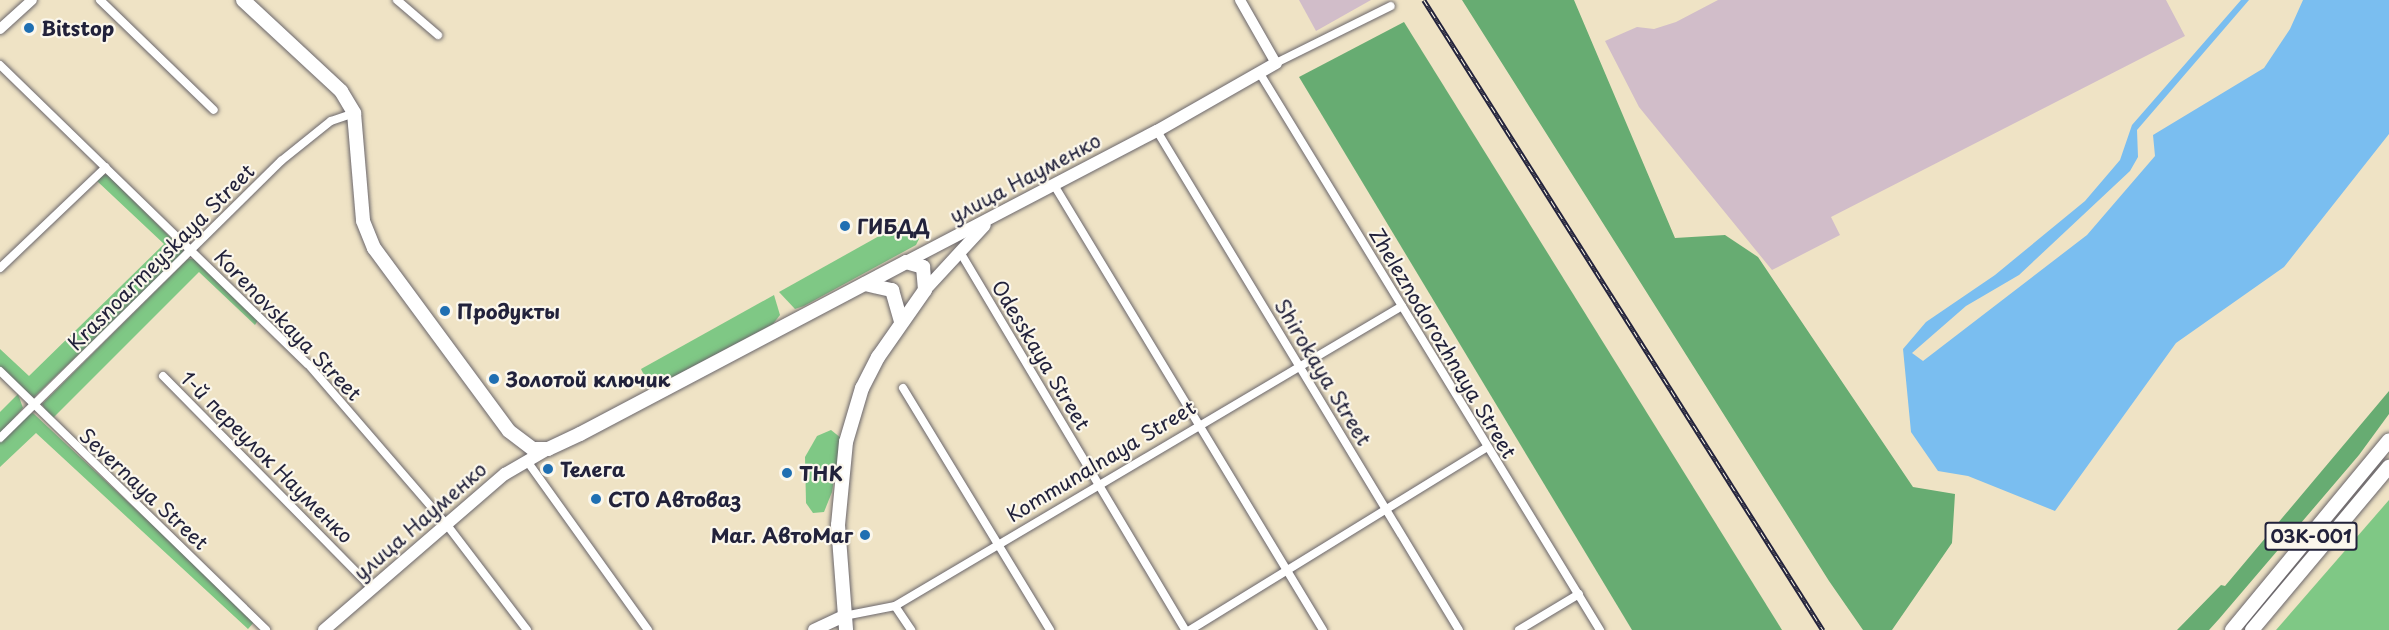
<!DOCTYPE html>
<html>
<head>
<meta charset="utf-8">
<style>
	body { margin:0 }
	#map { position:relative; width:2389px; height:630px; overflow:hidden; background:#efe3c5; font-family:"Playpen Sans",sans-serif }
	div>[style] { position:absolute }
	.industrial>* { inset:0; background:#d1bdc9 }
	.green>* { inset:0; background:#7fc885 }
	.forest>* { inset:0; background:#67ac72 }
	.water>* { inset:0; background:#7abef0 }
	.roads { filter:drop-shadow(0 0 2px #6a666b) drop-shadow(0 0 2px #6a666b) }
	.minor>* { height:8px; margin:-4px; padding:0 4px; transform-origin:4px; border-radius:4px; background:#fff }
	.tertiary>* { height:10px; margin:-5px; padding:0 5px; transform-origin:5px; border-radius:5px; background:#fff }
	.secondary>* { height:12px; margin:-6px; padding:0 6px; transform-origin:6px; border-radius:6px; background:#fff }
	.primary>* { height:14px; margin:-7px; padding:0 7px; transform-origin:7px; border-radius:7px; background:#fff }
	.rail>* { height:4.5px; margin-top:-2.25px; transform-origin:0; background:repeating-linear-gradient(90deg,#fbf7ec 0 7px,#22223b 0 14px); box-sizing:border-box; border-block:2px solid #22223b }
	.dots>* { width:16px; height:16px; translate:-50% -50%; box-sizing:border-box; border:3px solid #fbf7ec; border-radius:50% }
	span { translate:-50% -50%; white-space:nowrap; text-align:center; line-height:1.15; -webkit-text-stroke:4.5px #fbf7ec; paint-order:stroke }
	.shield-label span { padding:2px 4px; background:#fbf7ec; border:2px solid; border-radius:4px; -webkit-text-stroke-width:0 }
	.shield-label { font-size:18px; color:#22223b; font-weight:700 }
	.poi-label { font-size:20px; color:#22223b; font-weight:700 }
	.left { translate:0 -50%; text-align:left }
	.right { translate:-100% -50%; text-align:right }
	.street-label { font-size:20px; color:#22223b }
</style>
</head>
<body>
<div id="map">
	<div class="industrial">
		<i style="clip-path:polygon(1299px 0,1371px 0,1316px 31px)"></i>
		<i style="clip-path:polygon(1718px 0,2166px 0,2185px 36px,1831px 217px,1840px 235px,1772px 270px,1639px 107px,1605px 41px,1637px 27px,1654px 29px,1676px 22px)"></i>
	</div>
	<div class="green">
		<i style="clip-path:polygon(103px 175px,108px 175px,185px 252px,33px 398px,0 369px,0 349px,29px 376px,164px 244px,97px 181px)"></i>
		<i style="clip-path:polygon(906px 221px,919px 239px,916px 245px,804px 306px,795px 309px,779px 292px)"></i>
		<i style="clip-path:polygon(188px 259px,195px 259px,258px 320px,255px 325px,199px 272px,51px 420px,42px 404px)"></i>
		<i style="clip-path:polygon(774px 295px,780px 315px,773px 324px,658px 385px,647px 381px,641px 369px)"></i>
		<i style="clip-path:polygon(18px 394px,23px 408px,0 434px,0 412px)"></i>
		<i style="clip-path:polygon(33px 413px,255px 621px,248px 629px,36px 433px,0 467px,0 442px,26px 415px)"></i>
		<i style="clip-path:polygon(831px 430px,841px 438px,832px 492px,824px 512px,813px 513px,806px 503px,805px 457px,817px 436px)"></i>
		<i style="clip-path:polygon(2389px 500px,2389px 630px,2276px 630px)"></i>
	</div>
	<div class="forest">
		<i style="clip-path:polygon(1462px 0,1574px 0,1675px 238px,1725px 235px,1758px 257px,1913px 487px,1955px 494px,1952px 543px,1892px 630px,1863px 630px,1829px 581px)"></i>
		<i style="clip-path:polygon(1404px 22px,1782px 630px,1632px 630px,1299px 77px)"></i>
		<i style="clip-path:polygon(2389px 391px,2389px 414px,2359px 455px,2219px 619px,2209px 630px,2177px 630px,2221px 585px,2225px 586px)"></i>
	</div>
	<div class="water">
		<i style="clip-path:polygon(2241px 0,2249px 0,2137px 130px,2138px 157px,2130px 171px,2019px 275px,1966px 306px,1912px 353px,1923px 361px,2087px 235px,2155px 156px,2153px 135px,2264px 68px,2290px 29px,2303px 0,2389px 0,2389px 134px,2284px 267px,2176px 343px,2055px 511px,1968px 476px,1938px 471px,1911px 432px,1903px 349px,1926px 322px,1995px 275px,2085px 201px,2120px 160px,2132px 125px)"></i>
	</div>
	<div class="roads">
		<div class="minor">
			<i style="left:100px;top:0;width:158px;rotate:44deg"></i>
			<i style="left:397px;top:0;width:54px;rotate:40.5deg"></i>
			<i style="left:1276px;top:63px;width:128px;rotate:-26.4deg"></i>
			<i style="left:0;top:65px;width:429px;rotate:44.2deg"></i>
			<i style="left:308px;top:364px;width:213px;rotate:49.2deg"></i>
			<i style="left:447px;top:525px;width:132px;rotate:52.7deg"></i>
			<i style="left:1259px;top:72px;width:654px;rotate:58.57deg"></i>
			<i style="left:1157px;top:131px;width:583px;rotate:58.82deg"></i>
			<i style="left:1054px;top:185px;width:520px;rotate:58.85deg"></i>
			<i style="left:960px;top:252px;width:440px;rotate:59.2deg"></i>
			<i style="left:0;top:268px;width:146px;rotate:-43.6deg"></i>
			<i style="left:0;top:371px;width:371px;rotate:44.2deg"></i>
			<i style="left:163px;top:376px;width:298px;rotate:45.4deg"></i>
			<i style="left:903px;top:388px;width:283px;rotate:58.7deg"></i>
			<i style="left:0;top:438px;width:395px;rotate:-44.6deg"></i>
			<i style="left:281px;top:161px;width:64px;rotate:-38.7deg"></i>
			<i style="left:331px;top:121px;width:24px;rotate:-19deg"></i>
			<i style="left:527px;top:461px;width:208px;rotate:54.4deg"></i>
			<i style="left:895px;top:606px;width:29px;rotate:56deg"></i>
			<i style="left:844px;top:616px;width:52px;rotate:-11.1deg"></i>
			<i style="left:895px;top:606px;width:589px;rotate:-30.61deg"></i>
			<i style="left:1190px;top:630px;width:347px;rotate:-31.6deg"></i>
			<i style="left:1519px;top:630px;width:70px;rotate:-31deg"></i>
		</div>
		<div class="tertiary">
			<i style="left:1240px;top:0;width:73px;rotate:60.3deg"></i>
			<i style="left:0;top:29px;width:43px;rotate:-42.2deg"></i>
		</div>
		<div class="secondary">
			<i style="left:906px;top:262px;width:283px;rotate:-27.6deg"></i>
			<i style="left:1157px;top:131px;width:137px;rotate:-29.7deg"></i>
			<i style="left:925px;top:290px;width:88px;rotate:-47.3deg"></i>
			<i style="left:324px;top:630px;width:239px;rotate:-40.8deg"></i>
			<i style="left:505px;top:474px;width:50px;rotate:-30.2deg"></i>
			<i style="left:814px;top:630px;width:33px;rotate:-25deg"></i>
		</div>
		<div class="primary">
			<i style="left:243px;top:0;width:134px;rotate:42.9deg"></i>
			<i style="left:341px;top:91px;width:26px;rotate:59deg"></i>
			<i style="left:354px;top:113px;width:108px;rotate:85.2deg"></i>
			<i style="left:363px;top:221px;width:29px;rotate:68deg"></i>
			<i style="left:374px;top:248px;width:227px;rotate:53.6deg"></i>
			<i style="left:509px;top:431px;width:30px;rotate:37deg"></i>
			<i style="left:533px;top:449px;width:15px"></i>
			<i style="left:548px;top:449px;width:35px;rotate:-25deg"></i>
			<i style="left:580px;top:434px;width:369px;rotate:-27.8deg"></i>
			<i style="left:906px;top:262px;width:18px;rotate:16deg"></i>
			<i style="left:923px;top:267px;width:23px;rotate:85deg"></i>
			<i style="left:925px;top:290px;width:82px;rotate:125deg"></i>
			<i style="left:878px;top:357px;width:35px;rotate:117deg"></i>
			<i style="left:862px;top:388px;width:56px;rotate:106.5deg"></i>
			<i style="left:846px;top:442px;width:83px;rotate:95.5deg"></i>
			<i style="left:838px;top:525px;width:105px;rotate:85.6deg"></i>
			<i style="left:865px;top:284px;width:28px;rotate:13deg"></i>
			<i style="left:892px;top:290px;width:33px;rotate:74deg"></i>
			<i style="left:2232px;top:630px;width:246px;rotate:-50.4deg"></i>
			<i style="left:2252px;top:630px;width:213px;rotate:-50deg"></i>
		</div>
	</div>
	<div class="rail">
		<i style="left:1424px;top:0;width:746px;rotate:57.65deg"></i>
	</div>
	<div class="dots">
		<i style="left:29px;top:28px;background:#1f6fb2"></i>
		<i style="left:845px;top:226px;background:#1f6fb2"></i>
		<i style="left:445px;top:311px;background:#1f6fb2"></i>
		<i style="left:494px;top:379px;background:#1f6fb2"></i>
		<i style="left:548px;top:469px;background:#1f6fb2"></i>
		<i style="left:787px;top:473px;background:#1f6fb2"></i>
		<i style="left:596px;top:499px;background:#1f6fb2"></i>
		<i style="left:865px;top:535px;background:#1f6fb2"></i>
	</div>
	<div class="shield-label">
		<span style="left:2311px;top:536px">03К-001</span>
	</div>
	<div class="poi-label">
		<span class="left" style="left:41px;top:28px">Bitstop</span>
		<span class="left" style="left:857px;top:226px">ГИБДД</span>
		<span class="left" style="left:457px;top:311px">Продукты</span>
		<span class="left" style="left:506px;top:379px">Золотой ключик</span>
		<span class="left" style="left:560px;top:469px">Телега</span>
		<span class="left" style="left:799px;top:473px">ТНК</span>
		<span class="left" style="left:608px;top:499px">СТО Автоваз</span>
		<span class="right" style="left:853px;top:535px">Маг. АвтоМаг</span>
	</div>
	<div class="street-label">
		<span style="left:1025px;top:178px;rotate:-28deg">улица Науменко</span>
		<span style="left:161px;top:257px;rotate:-45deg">Krasnoarmeyskaya Street</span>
		<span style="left:288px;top:325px;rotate:46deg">Korenovskaya Street</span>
		<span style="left:1443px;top:343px;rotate:59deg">Zheleznodorozhnaya Street</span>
		<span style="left:1041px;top:355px;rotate:59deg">Odesskaya Street</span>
		<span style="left:1323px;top:372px;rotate:59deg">Shirokaya Street</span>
		<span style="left:267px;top:457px;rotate:45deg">1-й переулок Науменко</span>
		<span style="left:1101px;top:461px;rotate:-31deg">Kommunalnaya Street</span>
		<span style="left:144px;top:489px;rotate:43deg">Severnaya Street</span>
		<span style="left:420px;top:521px;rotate:-41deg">улица Науменко</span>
	</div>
</div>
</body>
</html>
